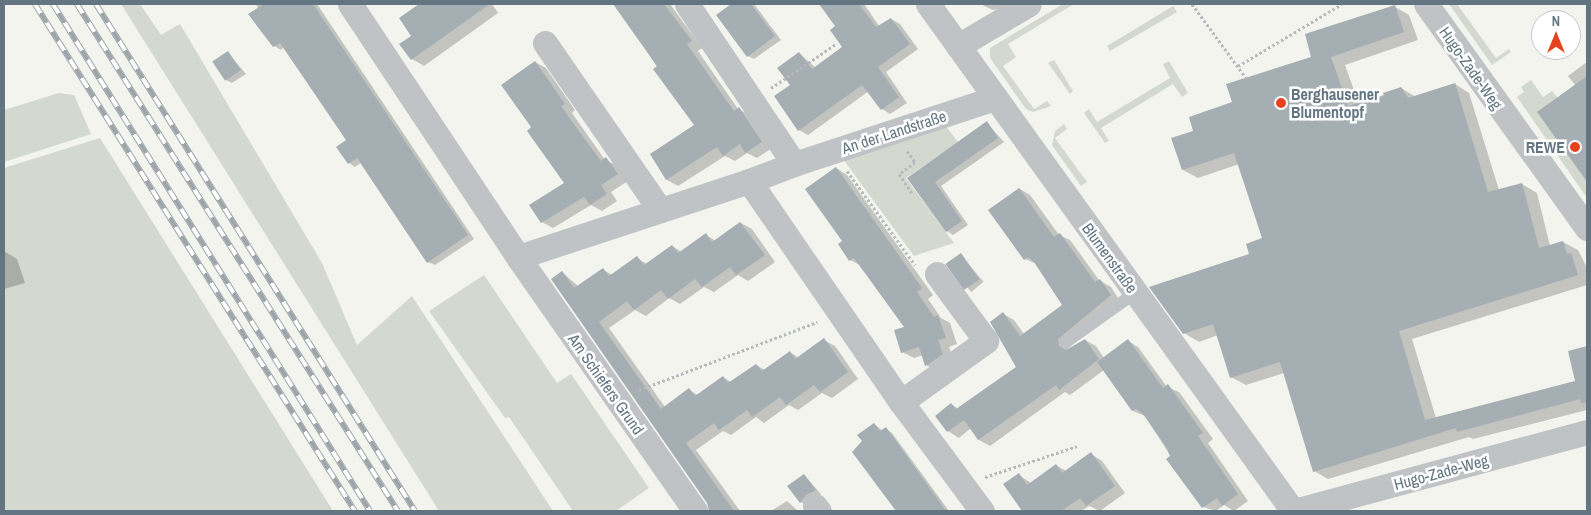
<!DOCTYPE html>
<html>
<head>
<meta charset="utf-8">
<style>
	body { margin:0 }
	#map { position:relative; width:1591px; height:515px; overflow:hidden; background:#f4f4ef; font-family:"Archivo Narrow",sans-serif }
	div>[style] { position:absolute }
	.green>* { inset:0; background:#d3d9cf }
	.shadow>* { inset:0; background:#0003; transform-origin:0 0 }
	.building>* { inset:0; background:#a5aeb2; transform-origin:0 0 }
	.path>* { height:3px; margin-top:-1.5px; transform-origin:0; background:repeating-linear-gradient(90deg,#b6babc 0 2.5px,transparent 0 5px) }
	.service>* { height:12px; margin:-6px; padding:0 6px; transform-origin:6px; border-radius:6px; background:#bfc3c6 }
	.minor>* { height:25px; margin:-12.5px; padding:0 12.5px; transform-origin:12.5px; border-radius:12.5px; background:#bfc3c6 }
	.rail>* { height:5.5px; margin-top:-2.75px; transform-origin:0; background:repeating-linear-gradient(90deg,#fff 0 11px,#9da5aa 0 22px); box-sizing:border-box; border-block:1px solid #9da5aa }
	.dots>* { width:14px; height:14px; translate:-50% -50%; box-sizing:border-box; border:2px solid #fff; border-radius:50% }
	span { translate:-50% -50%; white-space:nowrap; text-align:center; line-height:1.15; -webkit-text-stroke:5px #fff; paint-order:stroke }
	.street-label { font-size:16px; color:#627581 }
	.poi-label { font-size:16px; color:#627581; font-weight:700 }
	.left { translate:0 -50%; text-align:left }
	.right { translate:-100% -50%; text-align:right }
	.frame { position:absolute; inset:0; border:5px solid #627581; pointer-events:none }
	.north { position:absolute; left:1531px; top:10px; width:50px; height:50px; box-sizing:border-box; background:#fff; border:1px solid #c0c8cd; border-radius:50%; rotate:0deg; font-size:14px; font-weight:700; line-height:20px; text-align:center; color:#627581 }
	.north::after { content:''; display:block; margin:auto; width:18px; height:22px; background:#e6421e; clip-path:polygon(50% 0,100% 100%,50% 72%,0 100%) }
</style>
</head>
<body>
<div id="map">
	<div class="green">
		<i style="clip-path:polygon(121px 4px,140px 4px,161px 35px,180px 24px,322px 263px,357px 345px,412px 296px,553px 511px,439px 511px)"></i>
		<i style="clip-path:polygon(1063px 4px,1074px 4px,1008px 44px,1016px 57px,1003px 66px,1034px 109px,1047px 101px,1051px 106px,1033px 112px,1026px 109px,990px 58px,990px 48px)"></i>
		<i style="clip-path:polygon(1449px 4px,1457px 4px,1496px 58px,1509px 49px,1511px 52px,1492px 65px)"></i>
		<i style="clip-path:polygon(1173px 6px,1177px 12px,1110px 51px,1107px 46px)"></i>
		<i style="clip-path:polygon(1054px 60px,1073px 91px,1070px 94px,1048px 63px)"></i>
		<i style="clip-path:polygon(1169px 61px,1188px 93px,1182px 97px,1173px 84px,1101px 128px,1109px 141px,1105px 143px,1084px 113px,1089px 109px,1097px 122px,1170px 78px,1163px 64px)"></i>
		<i style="clip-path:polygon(1531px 80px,1543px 97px,1552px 91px,1558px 98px,1538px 113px,1587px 182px,1587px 198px,1517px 97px,1524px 92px,1521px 87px)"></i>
		<i style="clip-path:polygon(59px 93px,74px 95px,91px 134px,4px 162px,4px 110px)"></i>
		<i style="clip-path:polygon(1064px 124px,1067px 129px,1055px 138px,1087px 182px,1081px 186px,1052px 145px,1055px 131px)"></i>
		<i style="clip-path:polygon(945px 125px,958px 142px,906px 178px,954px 243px,914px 256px,843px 159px)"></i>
		<i style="clip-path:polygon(100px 138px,333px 511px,4px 511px,4px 168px)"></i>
		<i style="clip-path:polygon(484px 275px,557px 383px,571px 374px,649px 488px,616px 511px,573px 511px,509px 417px,505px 418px,429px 311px)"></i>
	</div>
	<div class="shadow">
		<i style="clip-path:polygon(256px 4px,317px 4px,474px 239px,435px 265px,428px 262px,362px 162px,355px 167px,349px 163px,347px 141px,284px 47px,281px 50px,274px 46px)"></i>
		<i style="clip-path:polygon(421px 4px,492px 4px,498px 13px,424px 66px,412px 59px,413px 36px,400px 18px)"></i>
		<i style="clip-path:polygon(627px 4px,670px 4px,702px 48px,698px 51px,738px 109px,750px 115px,772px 148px,757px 158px,747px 153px,735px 161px,725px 156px,678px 186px,667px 180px,651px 155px,695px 125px,619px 9px)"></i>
		<i style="clip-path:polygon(733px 4px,754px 4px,781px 40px,754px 59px,748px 56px,718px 15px)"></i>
		<i style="clip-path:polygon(824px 4px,864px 4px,879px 26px,891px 19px,900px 24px,918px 49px,886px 72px,907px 103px,890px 114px,882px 109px,869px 91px,808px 135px,799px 130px,792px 85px,799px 53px,816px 68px,844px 48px,836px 26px,822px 5px)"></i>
		<i style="clip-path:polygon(980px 4px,1022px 4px,993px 10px)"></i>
		<i style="clip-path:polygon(1395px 7px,1409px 15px,1418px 40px,1345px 65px,1359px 104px,1401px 88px,1416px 97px,1455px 84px,1469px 93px,1499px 190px,1522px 184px,1537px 193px,1550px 246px,1563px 242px,1578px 250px,1587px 268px,1587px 285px,1412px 339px,1436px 418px,1577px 381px,1586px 348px,1587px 410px,1473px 439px,1469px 437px,1328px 479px,1314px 471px,1284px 373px,1246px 385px,1231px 377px,1218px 335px,1199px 342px,1184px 333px,1264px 238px,1239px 164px,1198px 178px,1183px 170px,1173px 139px,1195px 131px,1234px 103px)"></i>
		<i style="clip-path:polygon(228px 53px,246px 74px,232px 83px,226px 80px)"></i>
		<i style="clip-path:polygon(535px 62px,546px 68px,575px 110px,572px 113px,605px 160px,617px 165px,628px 181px,611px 192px,617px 201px,602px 211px,591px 205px,553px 228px,542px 222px,566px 183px,533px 128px)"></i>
		<i style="clip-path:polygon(1587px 62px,1587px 179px,1539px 113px,1576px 86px,1568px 76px)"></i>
		<i style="clip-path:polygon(987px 123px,1004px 142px,941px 186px,968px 225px,953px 235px,947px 231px,909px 178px)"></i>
		<i style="clip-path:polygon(836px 168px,847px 175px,933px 295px,928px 299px,941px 318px,950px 323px,957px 344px,949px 347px,954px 361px,938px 371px,926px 365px,923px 355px,914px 358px,902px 352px,906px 327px,862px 266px,850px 260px,844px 242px)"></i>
		<i style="clip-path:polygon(1020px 189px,1030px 195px,1059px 235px,1070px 240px,1099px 280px,1111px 287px,1118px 298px,1066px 351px,1085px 340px,1096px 346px,1104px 358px,1128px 341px,1138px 347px,1167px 387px,1179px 392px,1213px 439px,1208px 443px,1248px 501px,1234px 511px,1224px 505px,1216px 511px,1203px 507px,1145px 416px,1133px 411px,1104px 370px,1070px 395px,1065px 392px,990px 446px,979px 440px,971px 428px,959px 438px,948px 431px,937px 416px,952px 405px,959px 409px,1018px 367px,1003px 314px,1014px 320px,1024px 334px,1064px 305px,1037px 264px,1025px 259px)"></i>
		<i style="clip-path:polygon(741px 223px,752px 229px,775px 262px,748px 281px,738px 275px,714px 292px,704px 287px,680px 304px,669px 298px,646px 316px,635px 310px,609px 328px,665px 407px,689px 390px,698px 395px,723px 377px,731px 382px,756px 365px,765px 370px,790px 352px,799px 358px,824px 340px,835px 346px,858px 379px,832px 398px,822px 393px,798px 410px,789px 405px,764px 423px,756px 417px,731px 435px,723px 431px,696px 450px,740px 511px,713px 511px,562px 272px,579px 287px,603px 270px,613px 275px,637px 258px,647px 264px,672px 246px,682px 252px,706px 235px,716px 241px)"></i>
		<i style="clip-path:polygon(4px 251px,17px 259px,25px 283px,4px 289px)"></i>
		<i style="left:961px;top:255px;width:35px;height:16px;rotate:50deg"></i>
		<i style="clip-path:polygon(874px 424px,883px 431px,886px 429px,892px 433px,949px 511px,897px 511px,854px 452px)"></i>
		<i style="clip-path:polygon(1091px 454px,1102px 461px,1125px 493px,1100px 511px,1089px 506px,1081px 511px,1024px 511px,1005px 484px,1019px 475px,1031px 483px,1056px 465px,1066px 471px)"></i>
		<i style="clip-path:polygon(804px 475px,821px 494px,807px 505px,800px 502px)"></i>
		<i style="clip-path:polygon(787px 501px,798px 511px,771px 511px)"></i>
	</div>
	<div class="building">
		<i style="clip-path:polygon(264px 4px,313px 4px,468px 235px,427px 263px,357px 158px,348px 164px,336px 147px,346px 140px,280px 43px,273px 47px,248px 14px)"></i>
		<i style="clip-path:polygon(419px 4px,490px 4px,411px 60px,399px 44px,411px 36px,399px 18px)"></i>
		<i style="clip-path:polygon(613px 4px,664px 4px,692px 41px,687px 44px,717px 87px,734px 111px,739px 107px,762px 142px,745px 153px,740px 144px,723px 156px,717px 147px,666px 180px,650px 154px,694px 125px,653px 69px,657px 66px)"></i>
		<i style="clip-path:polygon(731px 4px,751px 4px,775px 36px,747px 57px,716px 15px)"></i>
		<i style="clip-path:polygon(819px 4px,859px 4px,876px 27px,891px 18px,910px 44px,878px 67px,899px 97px,881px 110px,862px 85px,798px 131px,774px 96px,790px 85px,777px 68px,799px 52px,812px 69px,842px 47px,830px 30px,835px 26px)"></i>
		<i style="clip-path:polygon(1395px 5px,1404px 32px,1331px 57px,1348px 106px,1384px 96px,1383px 93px,1401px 87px,1408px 98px,1455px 83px,1488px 192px,1522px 183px,1539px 248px,1563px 241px,1567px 254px,1571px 253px,1578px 275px,1399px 331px,1425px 420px,1575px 381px,1568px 351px,1587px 346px,1587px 402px,1581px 403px,1580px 399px,1457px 432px,1456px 428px,1313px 472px,1280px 362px,1230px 378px,1213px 324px,1183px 334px,1149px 287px,1249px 254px,1246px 244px,1262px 238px,1234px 153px,1182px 170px,1171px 138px,1193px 131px,1189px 117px,1232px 102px,1226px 84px,1311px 57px,1305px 34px)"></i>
		<i style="left:228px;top:51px;width:23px;height:19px;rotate:56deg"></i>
		<i style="clip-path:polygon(535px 61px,565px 104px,561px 106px,581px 134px,601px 161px,606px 157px,618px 174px,601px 185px,607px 194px,590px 205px,584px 197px,541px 223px,529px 205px,564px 183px,527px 131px,531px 127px,501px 85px)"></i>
		<i style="clip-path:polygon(1587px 76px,1587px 182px,1537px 112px)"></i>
		<i style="clip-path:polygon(987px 121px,998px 138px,935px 182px,962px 221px,946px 232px,907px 178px)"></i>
		<i style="clip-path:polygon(836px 167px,922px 288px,917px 292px,934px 317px,938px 315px,946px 338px,938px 340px,943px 354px,929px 364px,925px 366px,919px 347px,901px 353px,894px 330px,904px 327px,854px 258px,849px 261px,838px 244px,842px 241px,805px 189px)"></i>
		<i style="clip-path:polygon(1019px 188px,1054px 237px,1060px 233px,1095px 282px,1100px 279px,1111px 295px,1058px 339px,1059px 346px,1066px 350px,1085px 339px,1099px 359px,1059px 390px,1056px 385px,978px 440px,964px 420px,947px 432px,935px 416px,951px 403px,956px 409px,1016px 367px,990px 322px,1003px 312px,1020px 336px,1062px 305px,1034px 262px,1028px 257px,1024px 260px,988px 210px)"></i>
		<i style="clip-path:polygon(740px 222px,765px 255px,736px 275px,730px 267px,702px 287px,695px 279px,668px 299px,661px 290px,634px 310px,627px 301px,599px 322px,661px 409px,689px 388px,695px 396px,723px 376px,728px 383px,756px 364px,762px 371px,790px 351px,795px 359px,824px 338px,848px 372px,820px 392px,814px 385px,786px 405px,780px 397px,752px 417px,747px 410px,719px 430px,714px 423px,686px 443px,734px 511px,709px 511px,707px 503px,551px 279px,562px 271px,574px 288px,603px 268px,609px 276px,637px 256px,644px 265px,672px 245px,678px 253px,706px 233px,712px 242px)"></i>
		<i style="left:961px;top:253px;width:32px;height:19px;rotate:55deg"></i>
		<i style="clip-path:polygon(1128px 339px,1163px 388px,1168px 384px,1203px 433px,1198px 436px,1238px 494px,1222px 506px,1217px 498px,1202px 508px,1166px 459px,1170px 456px,1167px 448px,1143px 414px,1136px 409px,1132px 411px,1097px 362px)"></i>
		<i style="clip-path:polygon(874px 423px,880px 431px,886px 427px,946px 511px,896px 511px,852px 452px,862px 441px,857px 435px)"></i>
		<i style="clip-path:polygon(1091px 452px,1115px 486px,1086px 506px,1080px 498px,1061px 511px,1022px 511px,1003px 484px,1019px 473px,1027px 485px,1056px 464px,1062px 473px)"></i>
		<i style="clip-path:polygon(804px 474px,816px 490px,806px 495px,800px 503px,787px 486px)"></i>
	</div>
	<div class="path">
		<i style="left:1192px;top:4px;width:92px;rotate:53.9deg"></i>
		<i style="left:1238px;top:66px;width:121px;rotate:-30.8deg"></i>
		<i style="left:771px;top:88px;width:78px;rotate:-34.1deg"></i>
		<i style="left:907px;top:151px;width:14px;rotate:54deg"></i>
		<i style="left:915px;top:162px;width:20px;rotate:143deg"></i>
		<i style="left:899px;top:174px;width:25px;rotate:56deg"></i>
		<i style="left:847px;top:171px;width:116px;rotate:54.1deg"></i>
		<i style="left:639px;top:390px;width:191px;rotate:-20.9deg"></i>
		<i style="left:985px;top:477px;width:97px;rotate:-18.6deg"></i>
	</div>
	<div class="service">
		<i style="left:1066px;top:342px;width:85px;rotate:-35.4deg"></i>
	</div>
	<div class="minor">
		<i style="left:350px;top:4px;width:304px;rotate:56.4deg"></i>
		<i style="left:518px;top:257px;width:243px;rotate:-18.2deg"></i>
		<i style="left:749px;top:181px;width:268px;rotate:55.5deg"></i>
		<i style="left:901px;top:402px;width:136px;rotate:53.4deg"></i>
		<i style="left:687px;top:4px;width:192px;rotate:56.2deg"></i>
		<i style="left:794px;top:164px;width:48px;rotate:159.3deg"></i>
		<i style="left:928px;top:4px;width:625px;rotate:54.25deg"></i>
		<i style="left:1426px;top:4px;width:276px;rotate:54.3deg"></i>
		<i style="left:545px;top:43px;width:203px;rotate:55.4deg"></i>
		<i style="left:958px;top:46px;width:82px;rotate:-30.6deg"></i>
		<i style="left:794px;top:164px;width:212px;rotate:-18.2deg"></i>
		<i style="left:518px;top:257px;width:310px;rotate:55.1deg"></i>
		<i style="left:901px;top:402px;width:105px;rotate:-35.7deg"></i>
		<i style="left:986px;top:341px;width:83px;rotate:-126.2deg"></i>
		<i style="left:815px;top:506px;width:6px;rotate:51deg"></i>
		<i style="left:1294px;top:511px;width:303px;rotate:-15.1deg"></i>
	</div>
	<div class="rail">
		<i style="left:35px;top:4px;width:600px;rotate:57.74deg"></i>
		<i style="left:53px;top:4px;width:598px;rotate:57.98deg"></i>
		<i style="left:77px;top:4px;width:600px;rotate:57.66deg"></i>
		<i style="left:96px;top:4px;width:599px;rotate:57.82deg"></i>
	</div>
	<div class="dots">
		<i style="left:1281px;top:103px;background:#e6421e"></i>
		<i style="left:1575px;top:147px;background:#e6421e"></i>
	</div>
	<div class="street-label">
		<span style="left:1471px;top:68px;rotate:55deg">Hugo-Zade-Weg</span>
		<span style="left:894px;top:132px;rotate:-18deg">An der Landstraße</span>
		<span style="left:1110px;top:258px;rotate:54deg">Blumenstraße</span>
		<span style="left:606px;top:384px;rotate:55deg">Am Schiefers Grund</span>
		<span style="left:1441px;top:472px;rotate:-15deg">Hugo-Zade-Weg</span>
	</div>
	<div class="poi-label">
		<span class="left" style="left:1291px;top:103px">Berghausener<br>Blumentopf</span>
		<span class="right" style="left:1565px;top:147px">REWE</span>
	</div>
	<div class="frame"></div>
	<div class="north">N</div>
</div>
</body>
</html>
